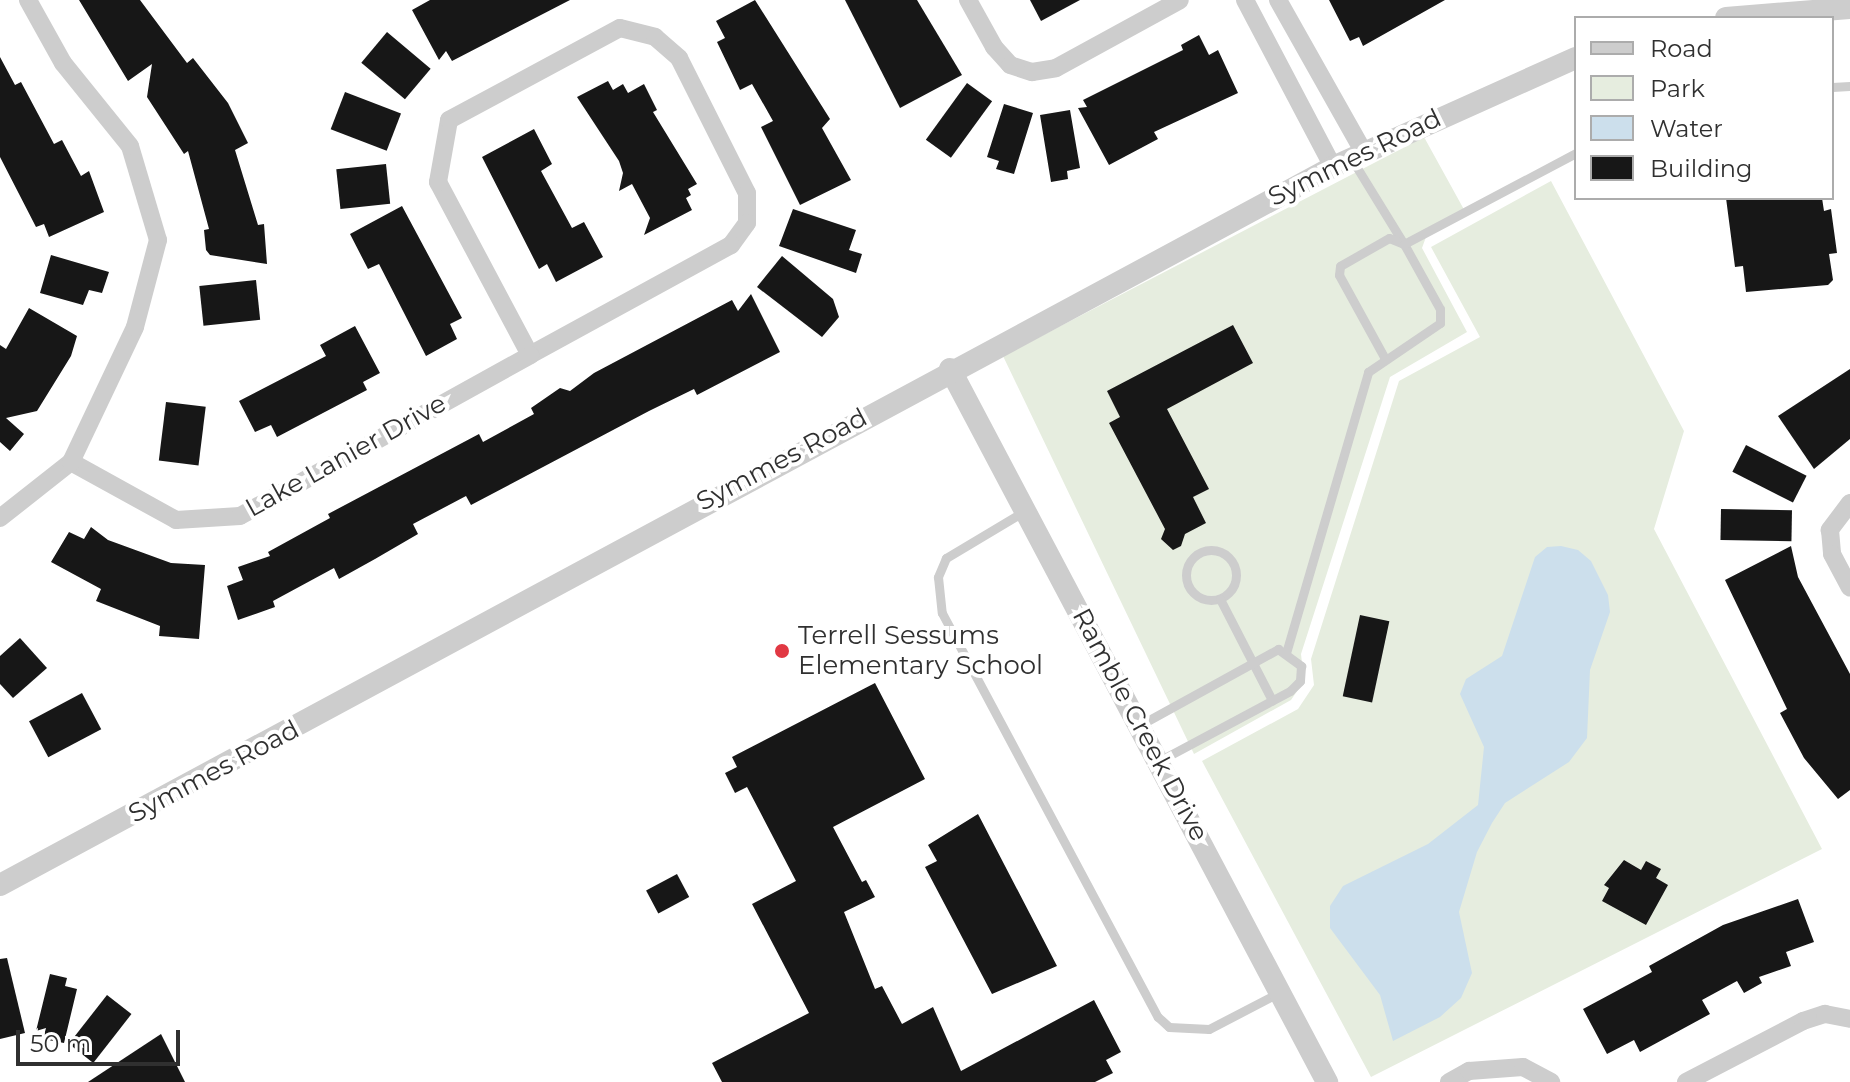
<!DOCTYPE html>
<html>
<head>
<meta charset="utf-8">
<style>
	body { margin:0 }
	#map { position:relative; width:1850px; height:1082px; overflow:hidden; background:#fff; font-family:Montserrat,sans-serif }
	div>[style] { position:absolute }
	.green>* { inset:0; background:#e6eddf }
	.water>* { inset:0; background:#ccdfec }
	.building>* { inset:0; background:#171717; transform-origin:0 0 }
	.service>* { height:9px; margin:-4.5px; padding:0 4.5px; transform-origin:4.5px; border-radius:4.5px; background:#cdcdcd }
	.service>.ring { margin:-4.5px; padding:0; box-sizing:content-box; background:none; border:9px solid #cdcdcd; border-radius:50% }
	.minor>* { height:18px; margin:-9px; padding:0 9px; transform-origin:9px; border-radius:9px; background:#cdcdcd }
	.tertiary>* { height:22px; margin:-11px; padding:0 11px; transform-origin:11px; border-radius:11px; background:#cdcdcd }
	.dots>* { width:22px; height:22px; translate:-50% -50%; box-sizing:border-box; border:4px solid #fff; border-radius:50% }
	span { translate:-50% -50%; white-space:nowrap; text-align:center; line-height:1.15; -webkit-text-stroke:8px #fff; paint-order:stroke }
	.street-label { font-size:26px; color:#303030 }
	.poi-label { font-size:26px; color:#303030 }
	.left { translate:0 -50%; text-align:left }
	.legend { position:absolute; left:1574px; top:16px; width:260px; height:184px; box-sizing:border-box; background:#fff; border:2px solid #acacac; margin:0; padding:10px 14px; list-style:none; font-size:24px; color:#303030 }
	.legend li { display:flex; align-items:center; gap:16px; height:40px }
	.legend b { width:40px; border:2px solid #acacac }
	.scale { position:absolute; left:16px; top:1030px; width:164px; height:36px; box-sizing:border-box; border:4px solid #303030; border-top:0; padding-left:10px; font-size:24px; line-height:28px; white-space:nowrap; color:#303030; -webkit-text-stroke:6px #fff; paint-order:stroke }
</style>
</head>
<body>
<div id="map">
	<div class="green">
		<i style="clip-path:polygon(1424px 137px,1467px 215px,1426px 237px,1422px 248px,1467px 332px,1390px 377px,1301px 654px,1304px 681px,1291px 700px,1194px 754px,1003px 356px)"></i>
		<i style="clip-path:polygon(1551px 181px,1684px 431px,1654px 529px,1822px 849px,1371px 1077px,1202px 761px,1298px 709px,1314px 685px,1311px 659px,1399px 381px,1480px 337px,1431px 247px)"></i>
	</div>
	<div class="water">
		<i style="clip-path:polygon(1561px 546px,1578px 550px,1591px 561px,1608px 595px,1610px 612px,1590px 670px,1587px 738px,1569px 762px,1505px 803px,1492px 823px,1477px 852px,1459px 912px,1472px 973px,1461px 998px,1440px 1017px,1393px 1041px,1380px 995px,1330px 928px,1330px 906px,1343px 886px,1428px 844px,1478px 805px,1484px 747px,1460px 694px,1466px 679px,1502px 656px,1535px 557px,1547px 547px)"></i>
	</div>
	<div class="building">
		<i style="clip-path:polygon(79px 0,140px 0,187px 63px,193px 58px,228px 103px,248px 143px,235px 150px,258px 225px,264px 224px,267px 264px,210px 255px,206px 250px,204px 230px,209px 229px,188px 151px,184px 154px,147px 97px,152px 64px,128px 81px)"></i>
		<i style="clip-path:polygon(430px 0,570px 0,452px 61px,446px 51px,439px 60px,412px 10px)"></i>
		<i style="clip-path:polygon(755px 0,830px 119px,822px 128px,851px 180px,800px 205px,761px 127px,773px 121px,752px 84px,740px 90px,717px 42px,725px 38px,716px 21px)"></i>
		<i style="clip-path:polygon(845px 0,917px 0,962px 75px,900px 108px)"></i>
		<i style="clip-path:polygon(1030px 0,1080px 0,1041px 21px)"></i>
		<i style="clip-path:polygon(1329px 0,1445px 0,1363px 46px,1359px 37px,1350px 41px)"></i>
		<i style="left:387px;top:32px;width:57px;height:40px;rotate:40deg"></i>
		<i style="clip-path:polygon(1199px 35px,1209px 55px,1218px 50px,1238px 93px,1154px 132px,1158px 139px,1109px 165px,1078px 108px,1087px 107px,1083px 100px,1183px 50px,1181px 45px)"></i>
		<i style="clip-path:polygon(0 57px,15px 85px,21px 82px,54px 144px,62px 140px,81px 176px,89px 171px,104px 212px,49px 237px,44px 224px,36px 227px,0 157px)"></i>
		<i style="clip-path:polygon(608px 81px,613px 90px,623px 84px,628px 93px,644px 84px,657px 110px,653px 112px,697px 184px,688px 189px,691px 195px,686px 198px,692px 210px,644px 235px,650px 218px,632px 184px,619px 191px,623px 173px,619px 161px,577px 97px)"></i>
		<i style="left:967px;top:83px;width:31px;height:70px;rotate:36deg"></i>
		<i style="left:345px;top:92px;width:60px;height:40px;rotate:21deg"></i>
		<i style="clip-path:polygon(1004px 104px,1033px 113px,1014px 174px,996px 169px,999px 161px,987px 157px)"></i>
		<i style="clip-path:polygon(1070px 110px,1080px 168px,1067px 171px,1068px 179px,1051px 182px,1040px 115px)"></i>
		<i style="clip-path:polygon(534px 129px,552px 164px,541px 171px,572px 228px,584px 222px,603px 257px,556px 282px,547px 264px,539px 269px,482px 157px)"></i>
		<i style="left:386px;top:164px;width:40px;height:50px;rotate:84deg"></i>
		<i style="clip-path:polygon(1726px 198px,1822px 198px,1824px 211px,1831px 209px,1837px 253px,1829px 254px,1833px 280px,1828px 285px,1746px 292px,1743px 266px,1735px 267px)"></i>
		<i style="clip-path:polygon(402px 206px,462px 318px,450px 324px,457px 339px,426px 356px,379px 264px,368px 269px,350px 234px)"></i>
		<i style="clip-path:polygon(793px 209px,856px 230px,849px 250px,862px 254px,856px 273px,779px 246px)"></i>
		<i style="clip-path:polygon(51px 255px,109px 272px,102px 293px,89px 290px,83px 305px,40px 293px)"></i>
		<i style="clip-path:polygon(782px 256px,833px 299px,839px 317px,822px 337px,757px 287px)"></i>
		<i style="left:256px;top:280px;width:40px;height:57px;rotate:84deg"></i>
		<i style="clip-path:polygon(751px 294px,780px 352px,697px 395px,694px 389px,649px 411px,471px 505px,466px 496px,413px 524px,418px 534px,375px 559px,339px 579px,334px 568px,273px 601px,275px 607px,238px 620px,227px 586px,243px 580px,238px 567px,270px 556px,268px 552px,330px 518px,328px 514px,479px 434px,483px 442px,534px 414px,531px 408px,560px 388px,570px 391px,594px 373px,732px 300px,738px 311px)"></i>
		<i style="clip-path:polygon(29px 308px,77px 336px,71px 356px,37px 411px,6px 418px,24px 434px,10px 451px,0 442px,0 345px,6px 349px)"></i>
		<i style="clip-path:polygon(1233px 325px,1253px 363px,1167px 409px,1209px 489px,1193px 497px,1206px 523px,1185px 534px,1181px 546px,1173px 550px,1161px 539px,1165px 529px,1109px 423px,1120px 417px,1107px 391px)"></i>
		<i style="clip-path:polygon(355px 326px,380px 373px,363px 382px,367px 390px,277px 437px,271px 425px,255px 432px,239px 401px,326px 356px,320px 345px)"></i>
		<i style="clip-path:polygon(1850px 369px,1850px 439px,1814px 469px,1778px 416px)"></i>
		<i style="left:166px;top:402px;width:40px;height:59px;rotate:7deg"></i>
		<i style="left:1746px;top:445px;width:68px;height:30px;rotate:27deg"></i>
		<i style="left:1721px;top:509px;width:71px;height:31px;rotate:1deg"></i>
		<i style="clip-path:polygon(91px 527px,108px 540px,171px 563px,205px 565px,199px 639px,159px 636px,160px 626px,96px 601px,101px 589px,51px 562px,69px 532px,84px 539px)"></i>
		<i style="clip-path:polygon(1791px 546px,1798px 577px,1850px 674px,1850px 790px,1838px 799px,1804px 758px,1780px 713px,1787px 709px,1725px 580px)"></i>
		<i style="left:1360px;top:615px;width:30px;height:83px;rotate:12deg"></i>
		<i style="clip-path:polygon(20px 638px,47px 668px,13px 698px,0 684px,0 656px)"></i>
		<i style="clip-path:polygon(875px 683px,925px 779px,833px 827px,862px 882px,866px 880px,875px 897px,844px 912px,875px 989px,882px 986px,902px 1024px,933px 1007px,961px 1071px,1094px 1000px,1121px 1052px,1106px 1060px,1113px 1073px,1095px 1082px,722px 1082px,712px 1063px,809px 1013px,752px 904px,796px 881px,747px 787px,735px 793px,725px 773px,737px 767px,732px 757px)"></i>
		<i style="left:82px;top:693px;width:41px;height:60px;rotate:62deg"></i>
		<i style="clip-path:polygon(978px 814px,1057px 966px,992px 994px,925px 867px,937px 861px,928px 845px)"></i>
		<i style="clip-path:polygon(1624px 860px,1641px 870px,1646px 861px,1661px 869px,1656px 878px,1668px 885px,1646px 925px,1602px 901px,1609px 888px,1604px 885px)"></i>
		<i style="left:677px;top:874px;width:26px;height:35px;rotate:62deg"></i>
		<i style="clip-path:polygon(1798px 899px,1814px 942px,1786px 952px,1791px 966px,1759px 977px,1762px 983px,1744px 993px,1737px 981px,1702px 1000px,1710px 1014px,1640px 1052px,1634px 1040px,1607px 1054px,1583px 1009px,1652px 972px,1649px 966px,1723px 925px)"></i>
		<i style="clip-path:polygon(7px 958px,25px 1033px,0 1039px,0 959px)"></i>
		<i style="clip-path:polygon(50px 974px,67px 978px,65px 986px,77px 989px,64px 1043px,43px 1039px,46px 1028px,36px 1031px)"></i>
		<i style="left:107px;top:995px;width:31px;height:62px;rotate:38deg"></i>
		<i style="clip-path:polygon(161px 1034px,185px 1082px,88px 1082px)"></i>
	</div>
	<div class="service">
		<i style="left:1832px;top:87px;width:18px;rotate:-3deg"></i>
		<i style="left:1351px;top:158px;width:101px;rotate:58.4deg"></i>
		<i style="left:1404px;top:244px;width:16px;rotate:-158deg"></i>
		<i style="left:1389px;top:238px;width:56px;rotate:150.3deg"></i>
		<i style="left:1340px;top:266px;width:9px;rotate:96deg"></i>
		<i style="left:1339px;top:275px;width:94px;rotate:61.2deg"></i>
		<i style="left:1023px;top:512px;width:90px;rotate:149.1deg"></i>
		<i style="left:946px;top:558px;width:21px;rotate:113deg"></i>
		<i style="left:938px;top:577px;width:36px;rotate:84deg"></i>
		<i style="left:942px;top:613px;width:458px;rotate:61.9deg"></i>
		<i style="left:1158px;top:1017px;width:15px;rotate:42deg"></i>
		<i style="left:1169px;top:1027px;width:40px;rotate:2.9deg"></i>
		<i style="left:1209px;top:1029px;width:80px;rotate:-27.5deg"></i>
		<i class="ring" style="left:1186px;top:550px;width:41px;height:41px"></i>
		<i style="left:1220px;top:599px;width:114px;rotate:62.8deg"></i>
		<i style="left:1286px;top:653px;width:293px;rotate:-73.7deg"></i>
		<i style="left:1368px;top:372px;width:87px;rotate:-34.2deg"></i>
		<i style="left:1440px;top:323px;width:14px;rotate:-90deg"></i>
		<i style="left:1440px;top:309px;width:74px;rotate:-119deg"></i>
		<i style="left:1404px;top:244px;width:195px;rotate:-27.9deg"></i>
		<i style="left:1140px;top:725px;width:158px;rotate:-28.8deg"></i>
		<i style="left:1278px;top:649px;width:29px;rotate:36deg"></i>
		<i style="left:1301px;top:666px;width:15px;rotate:94deg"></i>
		<i style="left:1300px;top:681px;width:14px;rotate:135deg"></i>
		<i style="left:1290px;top:691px;width:149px;rotate:151.9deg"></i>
	</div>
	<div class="minor">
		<i style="left:968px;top:0;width:54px;rotate:61deg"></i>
		<i style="left:994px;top:47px;width:24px;rotate:48deg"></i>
		<i style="left:1010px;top:65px;width:23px;rotate:18deg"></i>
		<i style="left:1032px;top:72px;width:24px;rotate:-9deg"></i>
		<i style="left:1056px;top:68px;width:141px;rotate:-28.7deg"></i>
		<i style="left:1245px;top:0;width:189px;rotate:62.2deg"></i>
		<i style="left:1278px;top:0;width:173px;rotate:60.6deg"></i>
		<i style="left:620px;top:28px;width:36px;rotate:14deg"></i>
		<i style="left:655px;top:37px;width:32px;rotate:41deg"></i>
		<i style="left:679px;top:58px;width:151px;rotate:63.3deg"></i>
		<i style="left:747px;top:193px;width:30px;rotate:90deg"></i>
		<i style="left:747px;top:223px;width:27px;rotate:126deg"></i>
		<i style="left:731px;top:245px;width:229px;rotate:151.3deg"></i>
		<i style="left:530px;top:355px;width:196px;rotate:-118deg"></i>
		<i style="left:438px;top:182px;width:63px;rotate:-79.9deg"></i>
		<i style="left:449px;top:120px;width:194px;rotate:-28.3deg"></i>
		<i style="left:71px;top:462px;width:120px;rotate:28.9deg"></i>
		<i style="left:176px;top:520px;width:64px;rotate:-3.6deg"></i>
		<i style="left:240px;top:516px;width:332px;rotate:-29deg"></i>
		<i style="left:1850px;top:503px;width:34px;rotate:127deg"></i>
		<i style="left:1830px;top:530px;width:24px;rotate:85deg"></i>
		<i style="left:1832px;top:554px;width:38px;rotate:62deg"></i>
		<i style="left:0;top:518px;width:90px;rotate:-38.3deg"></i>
		<i style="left:71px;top:462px;width:149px;rotate:-64.6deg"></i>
		<i style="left:135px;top:327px;width:90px;rotate:-75.2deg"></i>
		<i style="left:158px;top:240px;width:98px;rotate:-106.6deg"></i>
		<i style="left:130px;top:146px;width:107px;rotate:-128.9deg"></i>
		<i style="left:63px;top:63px;width:72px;rotate:-119.1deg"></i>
		<i style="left:1449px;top:1082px;width:23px;rotate:-29deg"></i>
		<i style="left:1469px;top:1071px;width:54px;rotate:-4.2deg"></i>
		<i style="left:1523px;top:1067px;width:32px;rotate:28deg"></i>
		<i style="left:1686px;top:1082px;width:132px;rotate:-27.5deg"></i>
		<i style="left:1803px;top:1021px;width:23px;rotate:-18deg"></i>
		<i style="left:1825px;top:1014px;width:25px;rotate:11deg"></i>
	</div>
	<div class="tertiary">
		<i style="left:1726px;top:18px;width:124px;rotate:-4.6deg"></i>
		<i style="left:950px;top:369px;width:807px;rotate:62.13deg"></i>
		<i style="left:0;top:885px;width:1514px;rotate:-28.31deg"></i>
		<i style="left:1333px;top:167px;width:266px;rotate:-24.2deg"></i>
	</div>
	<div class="dots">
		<i style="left:782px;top:651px;background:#e13843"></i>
	</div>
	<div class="street-label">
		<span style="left:1355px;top:158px;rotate:-26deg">Symmes Road</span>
		<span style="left:346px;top:456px;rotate:-29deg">Lake Lanier Drive</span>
		<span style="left:782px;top:460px;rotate:-28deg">Symmes Road</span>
		<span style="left:1140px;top:725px;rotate:62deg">Ramble Creek Drive</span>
		<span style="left:214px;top:772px;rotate:-28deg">Symmes Road</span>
	</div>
	<div class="poi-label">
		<span class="left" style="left:798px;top:651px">Terrell Sessums<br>Elementary School</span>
	</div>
	<ul class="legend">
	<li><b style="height:10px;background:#cdcdcd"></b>Road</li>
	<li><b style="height:22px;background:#e6eddf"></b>Park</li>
	<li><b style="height:22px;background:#ccdfec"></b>Water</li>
	<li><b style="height:22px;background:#171717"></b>Building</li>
	</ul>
	<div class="scale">50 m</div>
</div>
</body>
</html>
